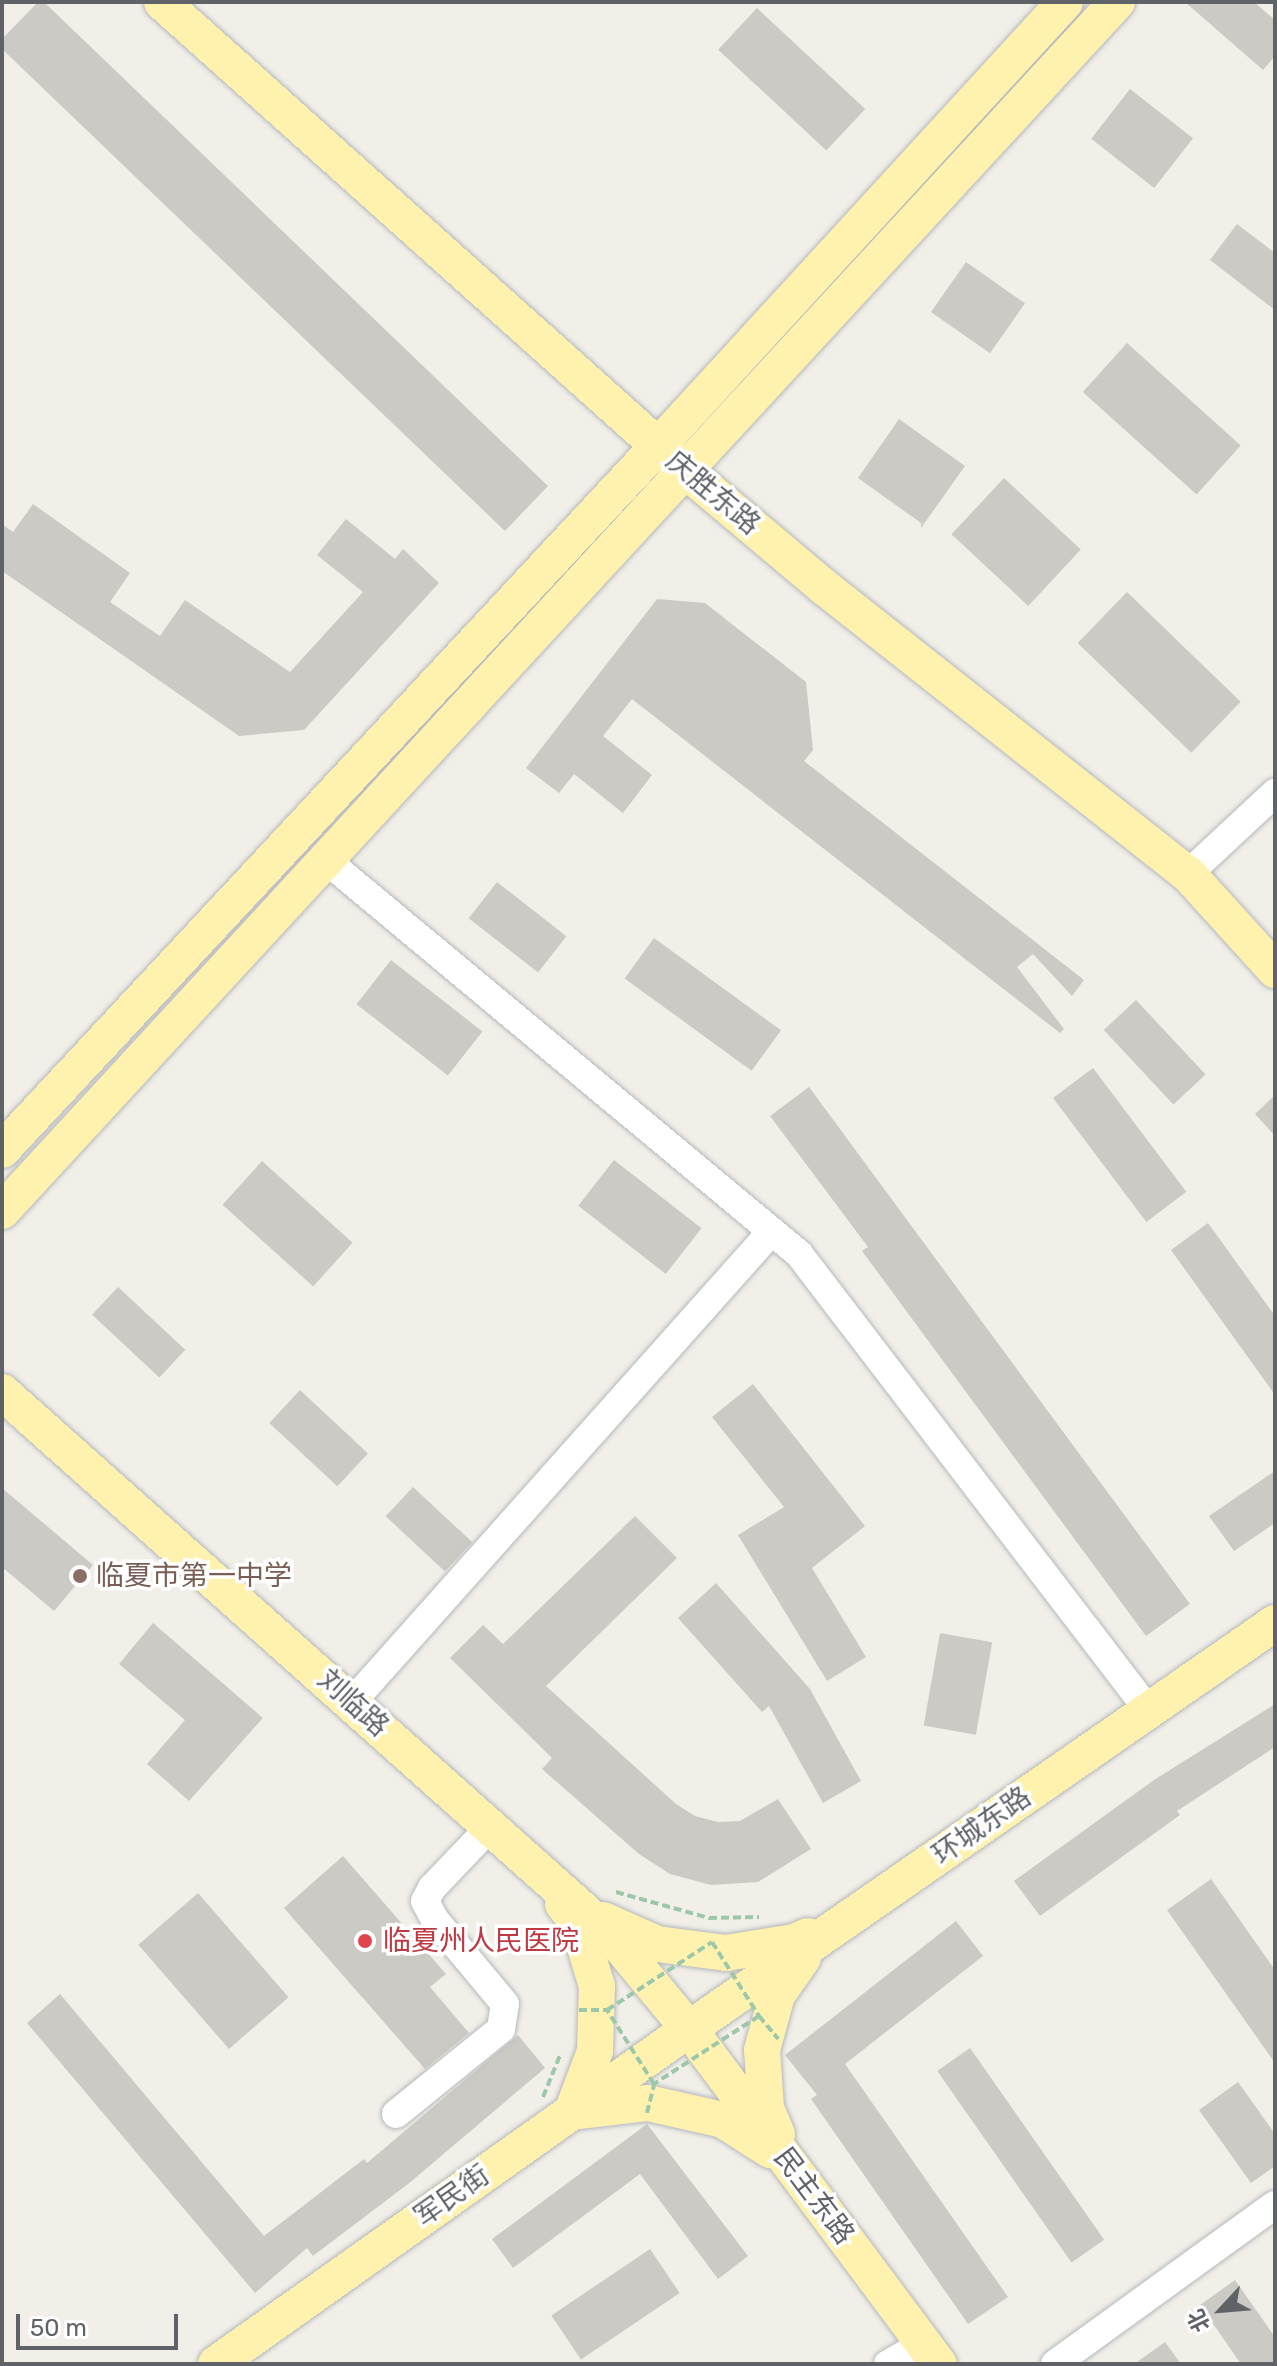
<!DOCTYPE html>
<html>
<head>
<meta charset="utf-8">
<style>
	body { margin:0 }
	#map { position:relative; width:1277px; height:2366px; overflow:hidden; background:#f1efe8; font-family:Rubik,"Noto Sans SC",sans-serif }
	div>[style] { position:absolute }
	.building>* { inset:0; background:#cccac5; transform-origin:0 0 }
	.path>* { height:4px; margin-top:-2px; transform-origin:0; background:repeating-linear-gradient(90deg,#9cc7a9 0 8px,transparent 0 12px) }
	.roads { filter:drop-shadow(0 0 2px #b5b8bc) drop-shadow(0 0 2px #b5b8bc) }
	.minor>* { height:28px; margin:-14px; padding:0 14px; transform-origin:14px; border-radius:14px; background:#fff }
	.major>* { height:36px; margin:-18px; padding:0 18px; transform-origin:18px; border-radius:18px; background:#fff2af }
	.path-bridge>* { height:4px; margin-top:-2px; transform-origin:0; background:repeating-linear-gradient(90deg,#9cc7a9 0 8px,transparent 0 12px) }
	.dots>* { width:22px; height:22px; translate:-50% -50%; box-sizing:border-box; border:4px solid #fff; border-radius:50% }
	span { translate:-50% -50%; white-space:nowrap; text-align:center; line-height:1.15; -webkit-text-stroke:7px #fff; paint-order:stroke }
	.street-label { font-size:28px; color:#5f6368 }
	.education-label { font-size:28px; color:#785e54 }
	.left { translate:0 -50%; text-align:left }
	.health-label { font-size:28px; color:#be3a42 }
	.frame { position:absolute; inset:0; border:4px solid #5f6368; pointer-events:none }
	.north { position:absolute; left:1181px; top:2270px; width:80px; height:80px; -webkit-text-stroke:6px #fff; paint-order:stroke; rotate:244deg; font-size:22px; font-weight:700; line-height:32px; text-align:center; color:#5f6368 }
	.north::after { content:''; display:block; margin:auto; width:28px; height:36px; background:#5f6368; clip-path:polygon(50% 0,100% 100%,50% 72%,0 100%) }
	.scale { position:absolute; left:16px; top:2314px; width:162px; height:36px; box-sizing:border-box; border:4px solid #5f6368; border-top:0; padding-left:10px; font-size:24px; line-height:28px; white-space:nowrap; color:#5f6368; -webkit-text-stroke:6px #fff; paint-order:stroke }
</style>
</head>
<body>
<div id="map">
	<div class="building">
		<i style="clip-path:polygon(38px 2px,44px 2px,548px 486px,505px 531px,2px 49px,2px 39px)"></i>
		<i style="clip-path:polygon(1185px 2px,1254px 2px,1275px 20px,1275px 56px,1263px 70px)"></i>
		<i style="left:757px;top:8px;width:148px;height:57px;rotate:43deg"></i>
		<i style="left:1130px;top:89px;width:80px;height:63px;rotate:38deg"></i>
		<i style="clip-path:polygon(1237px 224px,1275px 253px,1275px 310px,1210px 260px)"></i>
		<i style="left:966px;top:262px;width:72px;height:61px;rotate:35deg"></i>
		<i style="left:1127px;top:343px;width:153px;height:66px;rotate:42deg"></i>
		<i style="clip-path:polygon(899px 419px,965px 466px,921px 528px,921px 523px,858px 478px)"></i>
		<i style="left:1004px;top:478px;width:105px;height:77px;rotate:43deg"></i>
		<i style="clip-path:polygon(33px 504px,130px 573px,110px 602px,160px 636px,185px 600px,290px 672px,363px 592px,317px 555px,346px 519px,395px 559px,403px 549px,439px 583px,304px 730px,239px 736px,2px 571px,2px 524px,13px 532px)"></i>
		<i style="left:1127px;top:592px;width:158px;height:71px;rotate:44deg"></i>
		<i style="clip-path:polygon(657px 599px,705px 603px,806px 682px,813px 750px,804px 761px,1084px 980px,1072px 996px,1033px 954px,1017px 967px,1064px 1029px,1060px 1033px,632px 699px,603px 736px,652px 775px,623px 813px,574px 774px,559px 793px,526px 768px)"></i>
		<i style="left:497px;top:882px;width:88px;height:46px;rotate:38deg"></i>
		<i style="left:654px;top:938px;width:157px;height:50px;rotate:36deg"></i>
		<i style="left:391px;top:960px;width:116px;height:56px;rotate:38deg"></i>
		<i style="left:1136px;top:1000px;width:102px;height:44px;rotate:47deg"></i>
		<i style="left:1093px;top:1068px;width:155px;height:50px;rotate:53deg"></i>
		<i style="clip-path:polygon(809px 1087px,1190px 1604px,1146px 1636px,862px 1251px,868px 1247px,770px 1116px)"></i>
		<i style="clip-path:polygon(1275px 1095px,1275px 1136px,1255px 1114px)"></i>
		<i style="left:614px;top:1160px;width:111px;height:58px;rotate:38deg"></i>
		<i style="left:262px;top:1161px;width:122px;height:59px;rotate:42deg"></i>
		<i style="clip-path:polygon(1208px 1223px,1275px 1316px,1275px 1395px,1171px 1250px)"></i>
		<i style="left:118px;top:1287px;width:92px;height:38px;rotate:43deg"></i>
		<i style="clip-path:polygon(753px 1384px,865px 1526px,812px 1568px,866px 1657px,827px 1681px,738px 1535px,784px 1507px,712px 1417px)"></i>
		<i style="left:300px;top:1390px;width:93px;height:45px;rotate:43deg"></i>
		<i style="clip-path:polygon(1275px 1471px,1275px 1523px,1234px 1551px,1209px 1516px)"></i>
		<i style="left:413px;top:1487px;width:81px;height:40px;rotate:43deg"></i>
		<i style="clip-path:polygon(2px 1488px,93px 1565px,54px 1611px,2px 1567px)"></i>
		<i style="clip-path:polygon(635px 1516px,677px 1558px,546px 1686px,676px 1804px,695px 1816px,718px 1822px,740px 1821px,778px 1799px,811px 1849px,758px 1882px,711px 1885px,670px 1874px,639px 1854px,542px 1769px,552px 1758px,450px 1658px,483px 1625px,503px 1644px)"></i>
		<i style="clip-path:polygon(716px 1583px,810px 1689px,861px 1781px,823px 1803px,769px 1706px,762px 1712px,678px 1618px)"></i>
		<i style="clip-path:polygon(153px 1623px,263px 1718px,189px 1801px,147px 1764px,185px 1720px,119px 1664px)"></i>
		<i style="left:940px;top:1633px;width:53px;height:94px;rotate:10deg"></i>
		<i style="clip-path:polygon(1275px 1704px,1275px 1747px,1177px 1811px,1180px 1815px,1040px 1916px,1014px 1881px,1154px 1780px)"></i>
		<i style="clip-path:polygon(343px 1856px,446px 1974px,430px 1987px,469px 2033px,425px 2069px,284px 1908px)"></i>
		<i style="clip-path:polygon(1211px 1879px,1275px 1970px,1275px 2063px,1167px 1910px)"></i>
		<i style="left:198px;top:1893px;width:138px;height:79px;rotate:49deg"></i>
		<i style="clip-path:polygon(956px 1921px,983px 1956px,845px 2064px,1008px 2297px,968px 2324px,811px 2099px,817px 2095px,785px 2055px)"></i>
		<i style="clip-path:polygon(60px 1994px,264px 2236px,364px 2159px,367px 2163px,518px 2035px,545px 2068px,408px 2184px,313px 2256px,307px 2248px,255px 2293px,27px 2023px)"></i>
		<i style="left:970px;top:2048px;width:234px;height:40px;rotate:55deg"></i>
		<i style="clip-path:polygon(1238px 2082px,1275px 2134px,1275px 2166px,1251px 2183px,1199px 2110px)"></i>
		<i style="clip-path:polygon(647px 2124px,748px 2256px,718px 2279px,640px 2174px,513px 2268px,492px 2239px)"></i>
		<i style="left:650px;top:2249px;width:53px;height:119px;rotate:56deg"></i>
		<i style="clip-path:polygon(1235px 2280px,1275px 2337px,1275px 2364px,1241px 2364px,1200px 2305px)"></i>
		<i style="clip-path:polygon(1165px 2342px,1181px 2364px,1134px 2364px)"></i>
	</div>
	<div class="path">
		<i style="left:616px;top:1892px;width:97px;rotate:15.6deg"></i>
		<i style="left:709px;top:1918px;width:50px;rotate:-1.1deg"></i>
		<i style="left:543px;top:2097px;width:48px;rotate:-67.8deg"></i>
	</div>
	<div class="roads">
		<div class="minor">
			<i style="left:326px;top:860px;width:616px;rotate:39.79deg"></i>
			<i style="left:799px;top:1254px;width:576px;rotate:52.55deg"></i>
			<i style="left:1188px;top:874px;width:119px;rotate:-43deg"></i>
			<i style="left:352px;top:1702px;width:631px;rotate:-48.28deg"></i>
			<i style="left:396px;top:2114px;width:135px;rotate:-39deg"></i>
			<i style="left:501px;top:2029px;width:25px;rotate:-81deg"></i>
			<i style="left:505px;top:2004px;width:109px;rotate:-129.8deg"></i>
			<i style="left:435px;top:1920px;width:21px;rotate:-118deg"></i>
			<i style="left:425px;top:1901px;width:15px;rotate:-62deg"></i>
			<i style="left:432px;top:1888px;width:84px;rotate:-46.4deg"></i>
			<i style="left:888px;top:2364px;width:32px;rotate:-30deg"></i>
			<i style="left:1055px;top:2364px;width:271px;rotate:-35.9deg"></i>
		</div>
		<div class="major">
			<i style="left:162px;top:2px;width:702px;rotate:41.82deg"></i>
			<i style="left:685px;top:470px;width:182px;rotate:40.1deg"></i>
			<i style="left:824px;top:587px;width:464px;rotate:38.3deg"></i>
			<i style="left:1188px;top:874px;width:130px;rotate:47.8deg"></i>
			<i style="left:2px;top:1150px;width:962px;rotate:-47.02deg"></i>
			<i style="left:658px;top:446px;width:602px;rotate:-47.49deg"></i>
			<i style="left:2px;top:1211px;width:1645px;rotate:-47.32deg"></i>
			<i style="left:2px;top:1392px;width:815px;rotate:41.72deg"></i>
			<i style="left:610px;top:1934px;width:124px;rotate:50.3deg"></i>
			<i style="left:689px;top:2029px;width:418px;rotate:53.3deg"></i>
			<i style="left:563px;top:1904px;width:25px;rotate:53deg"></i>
			<i style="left:578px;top:1924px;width:65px;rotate:73deg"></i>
			<i style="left:597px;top:1986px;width:65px;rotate:91.8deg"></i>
			<i style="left:595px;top:2051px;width:65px;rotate:110.7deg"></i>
			<i style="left:572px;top:2112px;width:77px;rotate:-6.8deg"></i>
			<i style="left:648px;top:2103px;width:77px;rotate:12.8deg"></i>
			<i style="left:723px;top:2120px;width:56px;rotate:32.6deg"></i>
			<i style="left:603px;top:1920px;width:59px;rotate:24deg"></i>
			<i style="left:657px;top:1944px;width:70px;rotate:7.4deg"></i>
			<i style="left:726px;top:1953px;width:69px;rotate:-9.2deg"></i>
			<i style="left:794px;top:1942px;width:15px;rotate:-23deg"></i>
			<i style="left:777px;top:2134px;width:28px;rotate:-113deg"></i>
			<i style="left:766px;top:2108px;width:58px;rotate:-93.9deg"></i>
			<i style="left:762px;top:2050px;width:57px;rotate:-74.7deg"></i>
			<i style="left:777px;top:1995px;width:45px;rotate:-54.9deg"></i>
			<i style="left:216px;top:2364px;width:580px;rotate:-35.31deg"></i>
			<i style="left:689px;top:2029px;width:713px;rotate:-34.72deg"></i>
		</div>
	</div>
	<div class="path-bridge">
		<i style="left:579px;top:2010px;width:28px"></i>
		<i style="left:759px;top:2016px;width:30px;rotate:50deg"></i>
		<i style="left:647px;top:2113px;width:30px;rotate:-76deg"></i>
		<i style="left:654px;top:2084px;width:88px;rotate:-122.4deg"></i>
		<i style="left:607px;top:2010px;width:125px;rotate:-32.9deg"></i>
		<i style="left:712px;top:1942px;width:88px;rotate:57.6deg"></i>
		<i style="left:759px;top:2016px;width:125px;rotate:147.1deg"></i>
	</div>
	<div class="dots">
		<i style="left:80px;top:1576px;background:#8d6e63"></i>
		<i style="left:365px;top:1941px;background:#e0444e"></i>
	</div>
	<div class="street-label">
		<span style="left:713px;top:493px;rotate:40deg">庆胜东路</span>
		<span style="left:353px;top:1703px;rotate:42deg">刘临路</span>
		<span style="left:982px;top:1826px;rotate:-35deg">环城东路</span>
		<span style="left:452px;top:2196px;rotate:-35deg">军民街</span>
		<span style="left:814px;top:2196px;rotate:53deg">民主东路</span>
	</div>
	<div class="education-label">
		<span class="left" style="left:96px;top:1576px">临夏市第一中学</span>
	</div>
	<div class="health-label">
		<span class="left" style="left:383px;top:1941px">临夏州人民医院</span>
	</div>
	<div class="frame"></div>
	<div class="north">北</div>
	<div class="scale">50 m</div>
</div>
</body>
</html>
